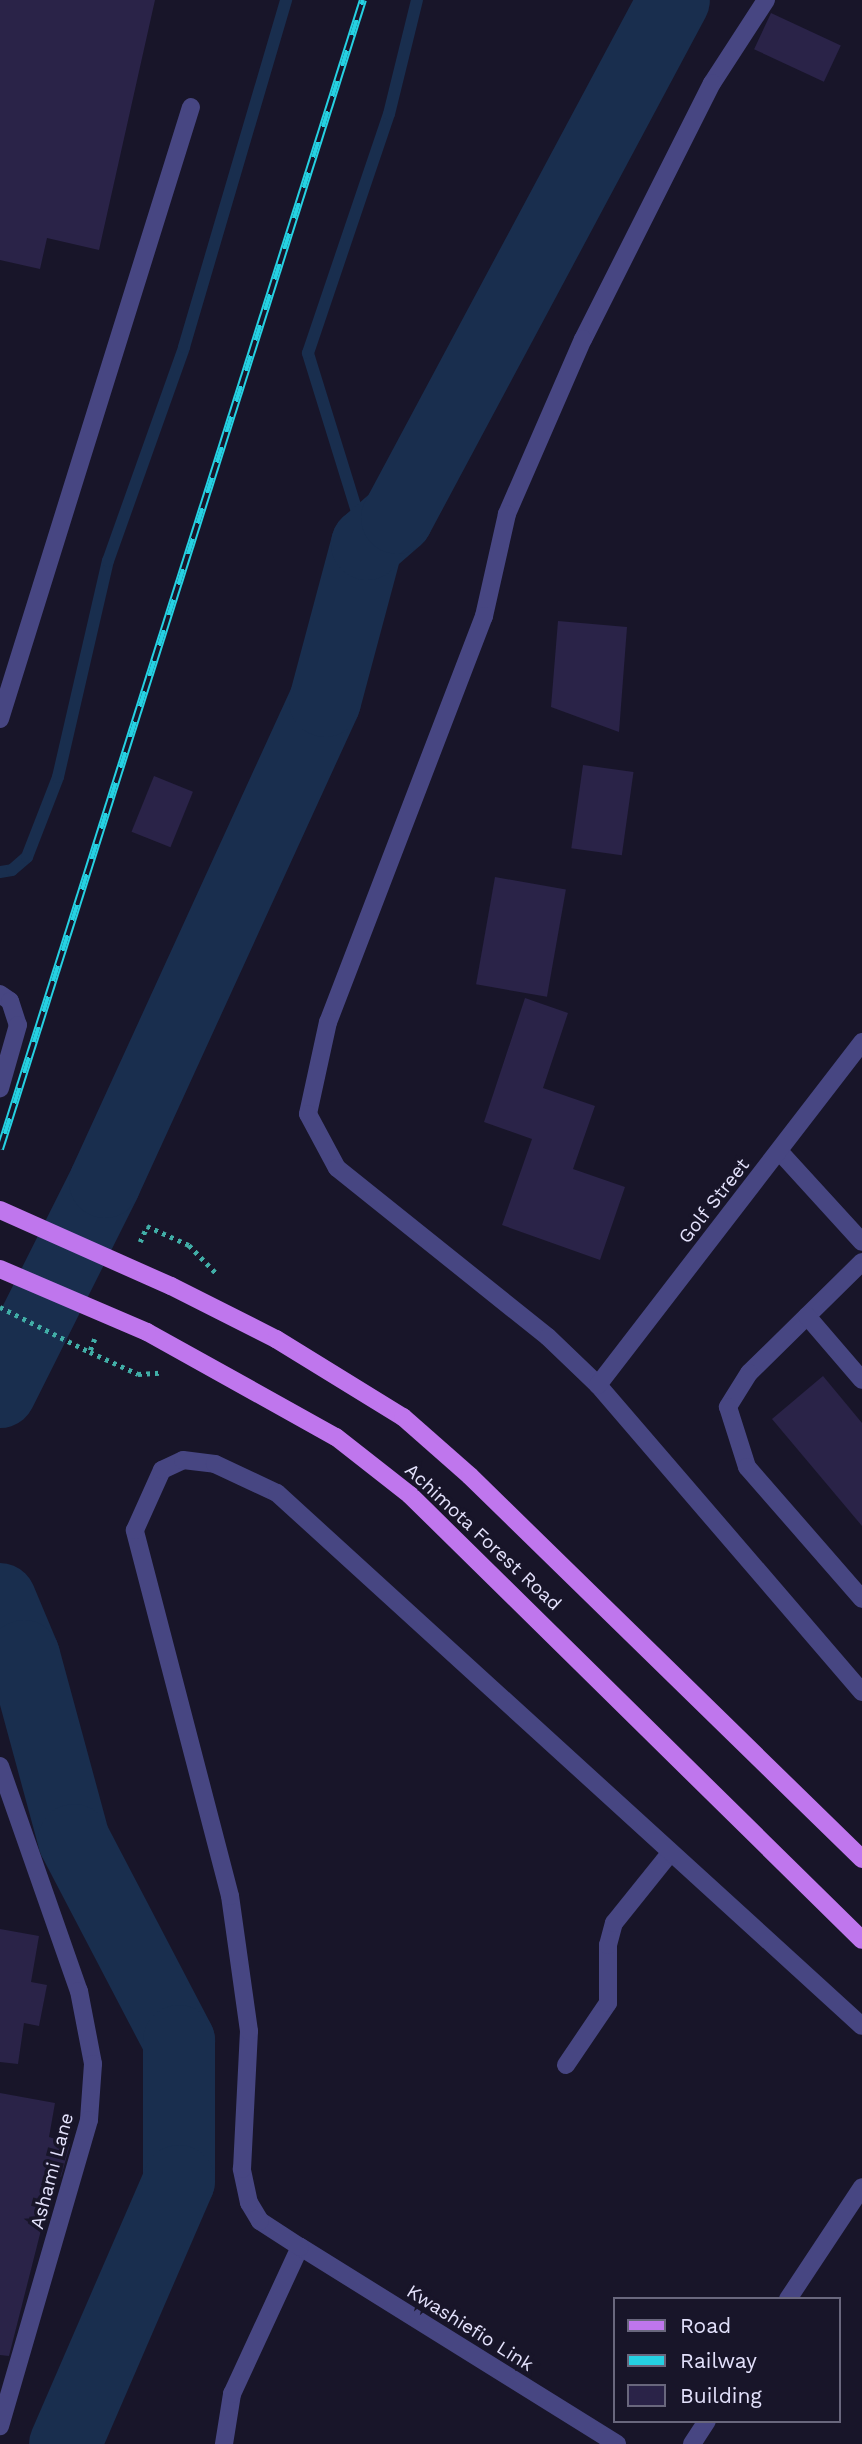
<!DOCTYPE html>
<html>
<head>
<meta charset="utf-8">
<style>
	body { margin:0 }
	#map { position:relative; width:862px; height:2444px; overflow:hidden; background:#181529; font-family:"Work Sans",sans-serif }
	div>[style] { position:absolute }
	.stream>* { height:12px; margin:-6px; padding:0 6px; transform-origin:6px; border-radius:6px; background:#192e4e }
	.river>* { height:72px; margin:-36px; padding:0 36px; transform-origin:36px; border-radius:36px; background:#192e4e }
	.building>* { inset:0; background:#2a2348; transform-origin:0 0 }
	.path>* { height:4.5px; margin-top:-2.25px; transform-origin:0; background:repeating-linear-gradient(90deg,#41aea7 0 3.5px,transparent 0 8.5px) }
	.minor>* { height:18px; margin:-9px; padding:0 9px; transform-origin:9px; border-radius:9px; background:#474682 }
	.major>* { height:18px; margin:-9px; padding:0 9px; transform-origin:9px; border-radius:9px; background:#bf76ed }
	.rail>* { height:8px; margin-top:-4px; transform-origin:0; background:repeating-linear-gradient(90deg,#181529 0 16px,#25d1e2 0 32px); box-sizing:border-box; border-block:2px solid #25d1e2 }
	.major-bridge>* { height:18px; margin:-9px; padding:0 9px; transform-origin:9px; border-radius:9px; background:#bf76ed }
	span { translate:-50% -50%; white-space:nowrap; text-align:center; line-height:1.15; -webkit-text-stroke:7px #181529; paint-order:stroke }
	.street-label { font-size:19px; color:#e3e1fb }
	.legend { position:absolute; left:613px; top:2297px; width:228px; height:126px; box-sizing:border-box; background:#181529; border:2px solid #69677d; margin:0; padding:9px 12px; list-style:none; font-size:21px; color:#e3e1fb }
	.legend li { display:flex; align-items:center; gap:14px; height:35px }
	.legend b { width:35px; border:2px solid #69677d }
</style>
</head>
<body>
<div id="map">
	<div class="stream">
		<i style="left:367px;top:544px;width:200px;rotate:-107.2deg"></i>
		<i style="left:308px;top:353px;width:252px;rotate:-71.3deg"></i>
		<i style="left:389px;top:114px;width:117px;rotate:-76.2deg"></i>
		<i style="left:0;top:872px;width:12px;rotate:-9deg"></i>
		<i style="left:12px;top:870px;width:20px;rotate:-41deg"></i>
		<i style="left:27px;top:857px;width:86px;rotate:-68.8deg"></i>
		<i style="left:58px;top:777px;width:222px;rotate:-77deg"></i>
		<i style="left:108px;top:561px;width:227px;rotate:-70.4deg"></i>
		<i style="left:184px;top:347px;width:362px;rotate:-73.6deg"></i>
	</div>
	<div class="river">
		<i style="left:0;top:1392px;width:235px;rotate:-63.4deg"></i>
		<i style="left:105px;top:1182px;width:529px;rotate:-65.42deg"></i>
		<i style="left:325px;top:701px;width:163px;rotate:-75deg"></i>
		<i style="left:367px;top:544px;width:40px;rotate:-41deg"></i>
		<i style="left:397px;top:518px;width:587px;rotate:-61.86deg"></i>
		<i style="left:0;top:1599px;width:62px;rotate:67.2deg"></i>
		<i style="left:24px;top:1656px;width:191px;rotate:74.8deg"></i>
		<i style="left:74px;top:1840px;width:227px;rotate:62.4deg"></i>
		<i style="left:179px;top:2041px;width:140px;rotate:90deg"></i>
		<i style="left:179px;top:2181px;width:287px;rotate:113.4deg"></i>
	</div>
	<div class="building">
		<i style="clip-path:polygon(0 0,155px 0,99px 250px,47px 238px,40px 269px,0 260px)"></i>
		<i style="left:771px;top:13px;width:77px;height:40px;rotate:25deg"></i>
		<i style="clip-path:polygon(558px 621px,627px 627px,619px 732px,551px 707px)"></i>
		<i style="left:583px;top:765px;width:51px;height:84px;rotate:8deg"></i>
		<i style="left:154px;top:776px;width:42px;height:60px;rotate:22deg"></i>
		<i style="left:495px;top:877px;width:72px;height:109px;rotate:10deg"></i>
		<i style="clip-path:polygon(525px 998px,568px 1013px,543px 1088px,595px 1106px,573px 1169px,625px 1187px,600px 1260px,502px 1225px,532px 1139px,484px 1122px)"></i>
		<i style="clip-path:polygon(823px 1376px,862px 1423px,862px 1526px,772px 1419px)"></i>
		<i style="clip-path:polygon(0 1929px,39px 1936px,31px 1982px,47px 1985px,39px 2026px,24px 2023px,18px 2064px,0 2062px)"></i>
		<i style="clip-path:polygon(0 2093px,55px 2103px,49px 2137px,70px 2144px,61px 2177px,55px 2175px,9px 2356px,0 2355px)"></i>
	</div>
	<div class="path">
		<i style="left:140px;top:1242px;width:17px;rotate:-66deg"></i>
		<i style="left:147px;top:1226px;width:46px;rotate:24.3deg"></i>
		<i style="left:189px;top:1245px;width:39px;rotate:46deg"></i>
		<i style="left:0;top:1307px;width:101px;rotate:26.6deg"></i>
		<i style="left:95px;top:1339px;width:14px;rotate:111deg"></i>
		<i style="left:90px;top:1352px;width:53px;rotate:24.6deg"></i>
		<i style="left:138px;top:1374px;width:22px;rotate:-3deg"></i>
	</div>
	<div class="minor">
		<i style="left:766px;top:0;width:99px;rotate:123deg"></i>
		<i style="left:712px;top:83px;width:287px;rotate:116.7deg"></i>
		<i style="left:583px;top:339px;width:191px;rotate:113.5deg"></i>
		<i style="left:507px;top:514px;width:105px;rotate:102.7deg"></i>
		<i style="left:484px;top:616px;width:435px;rotate:111deg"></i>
		<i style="left:328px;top:1022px;width:94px;rotate:102.3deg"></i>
		<i style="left:308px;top:1114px;width:61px;rotate:61.8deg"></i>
		<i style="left:337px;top:1168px;width:270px;rotate:38.7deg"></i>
		<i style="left:548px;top:1337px;width:69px;rotate:43.8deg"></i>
		<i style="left:598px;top:1385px;width:405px;rotate:49.3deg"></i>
		<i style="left:0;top:719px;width:641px;rotate:-72.67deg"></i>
		<i style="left:0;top:994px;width:12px;rotate:35deg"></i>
		<i style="left:10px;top:1001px;width:25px;rotate:72deg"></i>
		<i style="left:18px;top:1025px;width:66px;rotate:105.9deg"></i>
		<i style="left:779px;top:1151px;width:123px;rotate:47.6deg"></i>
		<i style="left:862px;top:1262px;width:158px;rotate:135.5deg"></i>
		<i style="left:749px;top:1373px;width:40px;rotate:122deg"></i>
		<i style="left:728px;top:1407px;width:63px;rotate:72.4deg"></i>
		<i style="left:747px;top:1467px;width:175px;rotate:48.9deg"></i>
		<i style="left:807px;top:1316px;width:84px;rotate:49.3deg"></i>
		<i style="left:598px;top:1385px;width:433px;rotate:-52.4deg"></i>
		<i style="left:0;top:1766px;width:238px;rotate:70.7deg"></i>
		<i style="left:79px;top:1991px;width:74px;rotate:79.1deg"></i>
		<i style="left:93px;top:2064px;width:56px;rotate:94.1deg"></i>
		<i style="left:89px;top:2120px;width:319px;rotate:106.2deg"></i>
		<i style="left:566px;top:2065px;width:75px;rotate:-55.9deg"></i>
		<i style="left:608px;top:2003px;width:58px;rotate:-90deg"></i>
		<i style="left:608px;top:1945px;width:23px;rotate:-75deg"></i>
		<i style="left:614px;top:1923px;width:90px;rotate:-51.3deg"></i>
		<i style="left:788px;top:2299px;width:134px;rotate:-56.5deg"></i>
		<i style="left:224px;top:2444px;width:51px;rotate:-80.9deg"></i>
		<i style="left:232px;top:2394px;width:162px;rotate:-65.2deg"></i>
		<i style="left:617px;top:2444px;width:373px;rotate:-148.1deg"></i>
		<i style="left:300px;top:2247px;width:48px;rotate:-147deg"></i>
		<i style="left:260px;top:2221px;width:21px;rotate:-121deg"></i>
		<i style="left:249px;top:2203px;width:35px;rotate:-102deg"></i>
		<i style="left:242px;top:2169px;width:138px;rotate:-87.1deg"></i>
		<i style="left:249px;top:2031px;width:136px;rotate:-98deg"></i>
		<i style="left:230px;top:1896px;width:378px;rotate:-104.6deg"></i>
		<i style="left:135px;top:1530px;width:66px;rotate:-65.8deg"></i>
		<i style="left:162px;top:1470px;width:23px;rotate:-25deg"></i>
		<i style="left:183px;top:1460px;width:32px;rotate:7deg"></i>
		<i style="left:215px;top:1464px;width:68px;rotate:25.1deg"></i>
		<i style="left:277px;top:1493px;width:791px;rotate:42.34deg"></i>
		<i style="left:692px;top:2444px;width:27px;rotate:-57deg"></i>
	</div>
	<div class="major">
		<i style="left:171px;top:1286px;width:118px;rotate:26.8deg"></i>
		<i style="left:276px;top:1339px;width:149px;rotate:31.6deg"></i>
		<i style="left:403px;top:1417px;width:89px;rotate:41.4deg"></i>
		<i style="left:470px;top:1476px;width:548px;rotate:44.33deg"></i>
		<i style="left:147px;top:1332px;width:216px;rotate:29.1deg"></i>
		<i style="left:336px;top:1437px;width:94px;rotate:38.1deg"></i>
		<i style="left:410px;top:1495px;width:634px;rotate:44.55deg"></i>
	</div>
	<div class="rail">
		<i style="left:0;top:1149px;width:1205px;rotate:-72.47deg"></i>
	</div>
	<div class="major-bridge">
		<i style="left:0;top:1210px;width:187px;rotate:24deg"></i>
		<i style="left:0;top:1269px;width:160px;rotate:23.2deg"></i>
	</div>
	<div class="street-label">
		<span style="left:714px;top:1201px;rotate:-52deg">Golf Street</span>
		<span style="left:483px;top:1537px;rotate:43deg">Achimota Forest Road</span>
		<span style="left:52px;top:2171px;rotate:-75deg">Ashami Lane</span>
		<span style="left:470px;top:2328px;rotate:32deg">Kwashiefio Link</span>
	</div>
	<ul class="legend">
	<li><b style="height:9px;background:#bf76ed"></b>Road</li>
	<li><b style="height:9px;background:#25d1e2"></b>Railway</li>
	<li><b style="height:19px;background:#2a2348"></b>Building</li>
	</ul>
</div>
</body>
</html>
